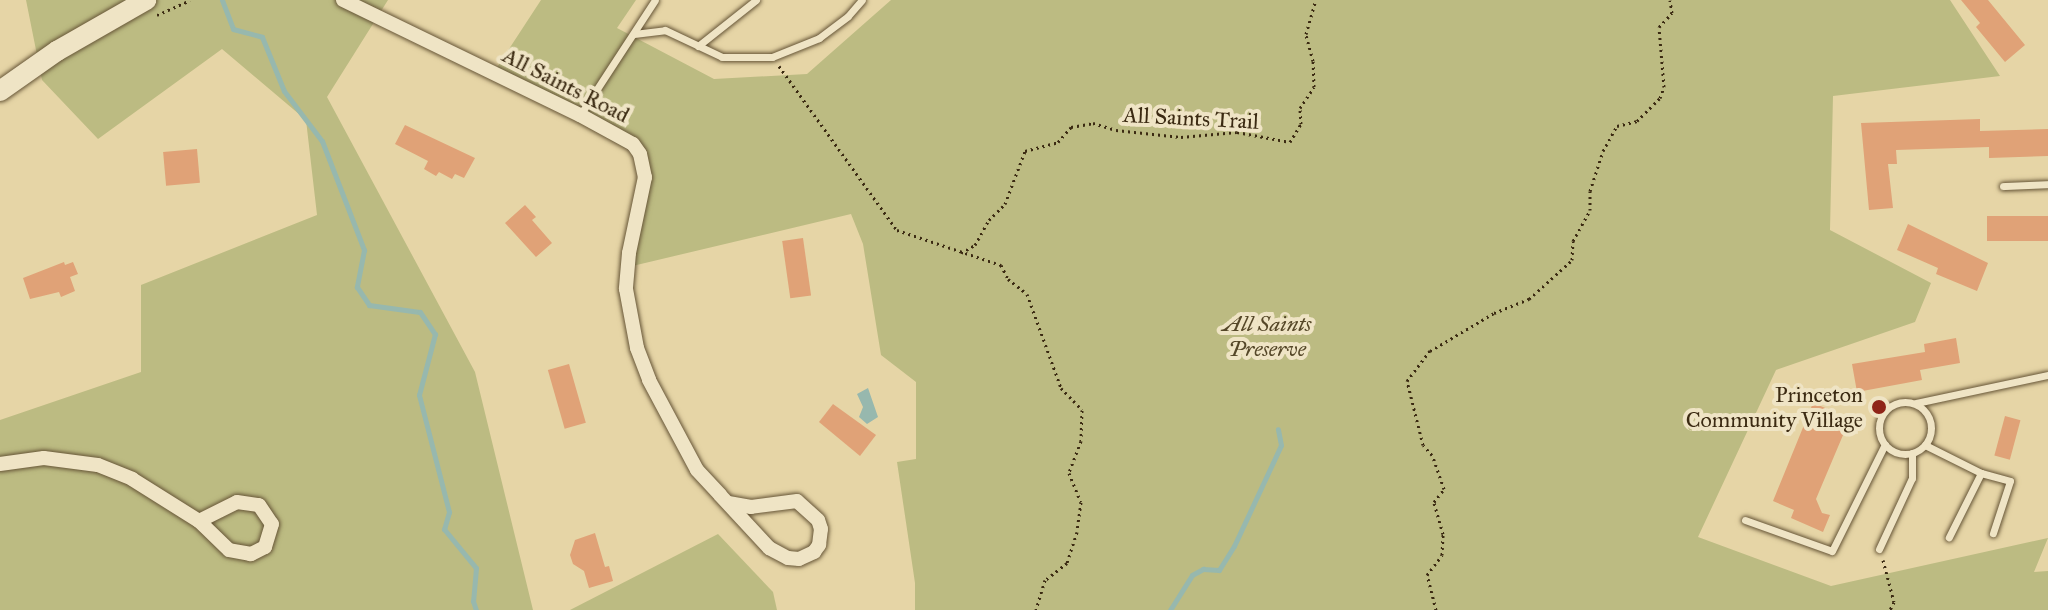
<!DOCTYPE html>
<html>
<head>
<meta charset="utf-8">
<style>
	body { margin:0 }
	#map { position:relative; width:2048px; height:610px; overflow:hidden; background:#e6d5a6; font-family:"IM FELL Great Primer",serif }
	div>[style] { position:absolute }
	.green>* { inset:0; background:#bcbb82 }
	.water>* { inset:0; background:#97b8ae }
	.stream>* { height:5px; margin:-2.5px; padding:0 2.5px; transform-origin:2.5px; border-radius:2.5px; background:#97b8ae }
	.building>* { inset:0; background:#e0a277; transform-origin:0 0 }
	.path>* { height:3px; margin-top:-1.5px; transform-origin:0; background:repeating-linear-gradient(90deg,#3b2a12 0 2px,transparent 0 6px) }
	.roads { filter:drop-shadow(0 0 2px #665537) drop-shadow(0 0 2px #665537) }
	.lane>* { height:7px; margin:-3.5px; padding:0 3.5px; transform-origin:3.5px; border-radius:3.5px; background:#efe4c5 }
	.lane>.ring { margin:-3.5px; padding:0; box-sizing:content-box; background:none; border:7px solid #efe4c5; border-radius:50% }
	.street>* { height:14px; margin:-7px; padding:0 7px; transform-origin:7px; border-radius:7px; background:#efe4c5 }
	.secondary>* { height:20px; margin:-10px; padding:0 10px; transform-origin:10px; border-radius:10px; background:#efe4c5 }
	.dots>* { width:22px; height:22px; translate:-50% -50%; box-sizing:border-box; border:4px solid #efe4c5; border-radius:50% }
	span { translate:-50% -50%; white-space:nowrap; text-align:center; line-height:1.15; -webkit-text-stroke:8px #efe4c5; paint-order:stroke }
	.street-label { font-size:22px; color:#3b2a12 }
	.park-label { font-size:22px; color:#554728; font-style:italic }
	.poi-label { font-size:22px; color:#3b2a12 }
	.right { translate:-100% -50%; text-align:right }
</style>
</head>
<body>
<div id="map">
	<div class="green">
		<i style="clip-path:polygon(26px 0,388px 0,327px 97px,475px 372px,533px 610px,0 610px,0 420px,141px 372px,141px 285px,317px 215px,306px 120px,222px 49px,98px 139px,42px 80px)"></i>
		<i style="clip-path:polygon(541px 0,636px 0,617px 28px,714px 79px,807px 74px,891px 0,1950px 0,2000px 76px,1833px 96px,1830px 230px,1931px 283px,1915px 322px,1776px 370px,1698px 537px,1831px 586px,2048px 538px,2034px 572px,2048px 571px,2048px 610px,915px 610px,915px 583px,897px 462px,916px 459px,916px 382px,881px 355px,863px 244px,851px 214px,624px 268px,645px 159px,492px 75px)"></i>
		<i style="clip-path:polygon(718px 534px,773px 592px,777px 610px,570px 610px)"></i>
	</div>
	<div class="water">
		<i style="clip-path:polygon(868px 388px,878px 417px,867px 424px,859px 417px,863px 407px,857px 394px)"></i>
	</div>
	<div class="stream">
		<i style="left:222px;top:0;width:31px;rotate:69deg"></i>
		<i style="left:233px;top:29px;width:30px;rotate:15deg"></i>
		<i style="left:262px;top:37px;width:58px;rotate:67.8deg"></i>
		<i style="left:284px;top:91px;width:63px;rotate:52.8deg"></i>
		<i style="left:322px;top:141px;width:117px;rotate:68.9deg"></i>
		<i style="left:364px;top:250px;width:38px;rotate:101deg"></i>
		<i style="left:357px;top:287px;width:22px;rotate:56deg"></i>
		<i style="left:369px;top:305px;width:51px;rotate:7.8deg"></i>
		<i style="left:420px;top:312px;width:27px;rotate:56deg"></i>
		<i style="left:435px;top:334px;width:63px;rotate:104.7deg"></i>
		<i style="left:419px;top:395px;width:121px;rotate:75.6deg"></i>
		<i style="left:449px;top:512px;width:18px;rotate:106deg"></i>
		<i style="left:444px;top:529px;width:50px;rotate:50.6deg"></i>
		<i style="left:476px;top:568px;width:33px;rotate:95deg"></i>
		<i style="left:473px;top:601px;width:9px;rotate:72deg"></i>
		<i style="left:1170px;top:610px;width:41px;rotate:-57.8deg"></i>
		<i style="left:1192px;top:575px;width:13px;rotate:-29deg"></i>
		<i style="left:1203px;top:569px;width:16px;rotate:4deg"></i>
		<i style="left:1219px;top:570px;width:28px;rotate:-58deg"></i>
		<i style="left:1234px;top:546px;width:111px;rotate:-65deg"></i>
		<i style="left:1281px;top:445px;width:16px;rotate:-101deg"></i>
	</div>
	<div class="building">
		<i style="clip-path:polygon(1961px 0,1988px 0,2025px 45px,2005px 62px,1976px 27px,1980px 23px)"></i>
		<i style="clip-path:polygon(1980px 119px,1980px 131px,2048px 129px,2048px 156px,1989px 158px,1989px 147px,1896px 150px,1897px 164px,1888px 164px,1893px 208px,1869px 210px,1861px 123px)"></i>
		<i style="clip-path:polygon(405px 125px,475px 158px,464px 178px,455px 174px,452px 179px,439px 172px,436px 176px,424px 169px,428px 161px,395px 144px)"></i>
		<i style="left:197px;top:149px;width:34px;height:34px;rotate:85deg"></i>
		<i style="clip-path:polygon(525px 205px,536px 217px,532px 220px,552px 243px,536px 257px,505px 223px)"></i>
		<i style="left:2048px;top:216px;width:25px;height:61px;rotate:90deg"></i>
		<i style="clip-path:polygon(1908px 224px,1988px 263px,1977px 291px,1936px 274px,1938px 268px,1897px 250px)"></i>
		<i style="left:803px;top:238px;width:58px;height:21px;rotate:82deg"></i>
		<i style="clip-path:polygon(64px 262px,65px 265px,73px 262px,78px 274px,70px 277px,75px 291px,61px 297px,59px 292px,30px 299px,23px 278px)"></i>
		<i style="clip-path:polygon(1956px 338px,1960px 363px,1920px 370px,1922px 380px,1857px 392px,1852px 364px,1925px 352px,1924px 344px)"></i>
		<i style="left:569px;top:364px;width:61px;height:22px;rotate:74deg"></i>
		<i style="clip-path:polygon(1813px 403px,1828px 409px,1824px 419px,1846px 428px,1816px 499px,1822px 513px,1830px 515px,1823px 532px,1791px 518px,1794px 510px,1773px 501px)"></i>
		<i style="clip-path:polygon(833px 404px,876px 435px,860px 456px,819px 422px)"></i>
		<i style="left:2005px;top:416px;width:16px;height:41px;rotate:15deg"></i>
		<i style="clip-path:polygon(595px 533px,605px 567px,609px 566px,613px 581px,589px 588px,584px 571px,573px 564px,570px 555px,575px 540px)"></i>
	</div>
	<div class="path">
		<i style="left:157px;top:15px;width:36px;rotate:-24deg"></i>
		<i style="left:779px;top:66px;width:202px;rotate:54.3deg"></i>
		<i style="left:897px;top:230px;width:110px;rotate:18.6deg"></i>
		<i style="left:1001px;top:265px;width:16px;rotate:63deg"></i>
		<i style="left:1008px;top:279px;width:24px;rotate:38deg"></i>
		<i style="left:1027px;top:294px;width:100px;rotate:70.1deg"></i>
		<i style="left:1061px;top:388px;width:30px;rotate:46deg"></i>
		<i style="left:1082px;top:410px;width:31px;rotate:92deg"></i>
		<i style="left:1081px;top:441px;width:34px;rotate:111deg"></i>
		<i style="left:1069px;top:473px;width:31px;rotate:68deg"></i>
		<i style="left:1081px;top:502px;width:30px;rotate:98deg"></i>
		<i style="left:1077px;top:532px;width:33px;rotate:108deg"></i>
		<i style="left:1067px;top:563px;width:28px;rotate:142deg"></i>
		<i style="left:1045px;top:580px;width:31px;rotate:107deg"></i>
		<i style="left:961px;top:253px;width:16px;rotate:-30deg"></i>
		<i style="left:975px;top:245px;width:29px;rotate:-61deg"></i>
		<i style="left:989px;top:220px;width:23px;rotate:-45deg"></i>
		<i style="left:1005px;top:204px;width:57px;rotate:-69.3deg"></i>
		<i style="left:1025px;top:151px;width:34px;rotate:-15deg"></i>
		<i style="left:1058px;top:142px;width:20px;rotate:-49deg"></i>
		<i style="left:1071px;top:127px;width:22px;rotate:-10deg"></i>
		<i style="left:1093px;top:123px;width:24px;rotate:17deg"></i>
		<i style="left:1116px;top:130px;width:65px;rotate:6.1deg"></i>
		<i style="left:1181px;top:137px;width:56px;rotate:-5.1deg"></i>
		<i style="left:1237px;top:132px;width:54px;rotate:10.7deg"></i>
		<i style="left:1290px;top:142px;width:21px;rotate:-59deg"></i>
		<i style="left:1301px;top:124px;width:16px;rotate:-94deg"></i>
		<i style="left:1300px;top:108px;width:25px;rotate:-56deg"></i>
		<i style="left:1314px;top:87px;width:26px;rotate:-92deg"></i>
		<i style="left:1313px;top:61px;width:28px;rotate:-105deg"></i>
		<i style="left:1306px;top:34px;width:35px;rotate:-74deg"></i>
		<i style="left:1883px;top:560px;width:43px;rotate:75.3deg"></i>
		<i style="left:1894px;top:602px;width:9px;rotate:117deg"></i>
		<i style="left:1436px;top:610px;width:36px;rotate:-104deg"></i>
		<i style="left:1427px;top:575px;width:25px;rotate:-53deg"></i>
		<i style="left:1442px;top:555px;width:21px;rotate:-87deg"></i>
		<i style="left:1443px;top:534px;width:33px;rotate:-106deg"></i>
		<i style="left:1434px;top:502px;width:16px;rotate:-52deg"></i>
		<i style="left:1444px;top:489px;width:36px;rotate:-109deg"></i>
		<i style="left:1432px;top:455px;width:13px;rotate:-132deg"></i>
		<i style="left:1423px;top:445px;width:66px;rotate:-104deg"></i>
		<i style="left:1407px;top:381px;width:38px;rotate:-53deg"></i>
		<i style="left:1430px;top:351px;width:74px;rotate:-30.7deg"></i>
		<i style="left:1494px;top:313px;width:38px;rotate:-22deg"></i>
		<i style="left:1529px;top:299px;width:58px;rotate:-42.2deg"></i>
		<i style="left:1572px;top:260px;width:19px;rotate:-87deg"></i>
		<i style="left:1573px;top:241px;width:35px;rotate:-61deg"></i>
		<i style="left:1590px;top:210px;width:19px;rotate:-90deg"></i>
		<i style="left:1590px;top:191px;width:42px;rotate:-72deg"></i>
		<i style="left:1603px;top:151px;width:29px;rotate:-61deg"></i>
		<i style="left:1617px;top:126px;width:21px;rotate:-14deg"></i>
		<i style="left:1637px;top:121px;width:33px;rotate:-45deg"></i>
		<i style="left:1660px;top:98px;width:12px;rotate:-70deg"></i>
		<i style="left:1664px;top:87px;width:60px;rotate:-94.8deg"></i>
		<i style="left:1659px;top:27px;width:19px;rotate:-47deg"></i>
		<i style="left:1672px;top:13px;width:13px;rotate:-99deg"></i>
	</div>
	<div class="roads">
		<div class="lane">
			<i style="left:634px;top:34px;width:31px;rotate:-7deg"></i>
			<i style="left:665px;top:30px;width:63px;rotate:25.3deg"></i>
			<i style="left:722px;top:57px;width:50px"></i>
			<i style="left:772px;top:57px;width:51px;rotate:-22deg"></i>
			<i style="left:819px;top:38px;width:36px;rotate:-37deg"></i>
			<i style="left:848px;top:16px;width:21px;rotate:-49deg"></i>
			<i style="left:698px;top:46px;width:74px;rotate:-38.4deg"></i>
			<i style="left:580px;top:115px;width:137px;rotate:-56.9deg"></i>
			<i style="left:2003px;top:186px;width:45px;rotate:-2.5deg"></i>
			<i class="ring" style="left:1879px;top:402px;width:45px;height:45px"></i>
			<i style="left:1916px;top:403px;width:135px;rotate:-12deg"></i>
			<i style="left:1925px;top:445px;width:63px;rotate:26.6deg"></i>
			<i style="left:1981px;top:473px;width:72px;rotate:116.6deg"></i>
			<i style="left:1981px;top:473px;width:30px;rotate:15deg"></i>
			<i style="left:2010px;top:481px;width:55px;rotate:108.1deg"></i>
			<i style="left:1745px;top:520px;width:92px;rotate:19.6deg"></i>
			<i style="left:1832px;top:551px;width:119px;rotate:-63.6deg"></i>
			<i style="left:1879px;top:549px;width:78px;rotate:-65.1deg"></i>
			<i style="left:1912px;top:478px;width:25px;rotate:-90deg"></i>
		</div>
		<div class="street">
			<i style="left:343px;top:0;width:263px;rotate:25.9deg"></i>
			<i style="left:580px;top:115px;width:60px;rotate:28.7deg"></i>
			<i style="left:633px;top:144px;width:12px;rotate:55deg"></i>
			<i style="left:640px;top:154px;width:24px;rotate:78deg"></i>
			<i style="left:645px;top:177px;width:78px;rotate:101.9deg"></i>
			<i style="left:629px;top:253px;width:36px;rotate:95deg"></i>
			<i style="left:626px;top:289px;width:60px;rotate:79.4deg"></i>
			<i style="left:637px;top:348px;width:34px;rotate:69deg"></i>
			<i style="left:649px;top:380px;width:102px;rotate:61.9deg"></i>
			<i style="left:697px;top:470px;width:34px;rotate:47deg"></i>
			<i style="left:720px;top:495px;width:72px;rotate:47.2deg"></i>
			<i style="left:769px;top:548px;width:21px;rotate:28deg"></i>
			<i style="left:788px;top:558px;width:11px;rotate:5deg"></i>
			<i style="left:799px;top:559px;width:17px;rotate:-25deg"></i>
			<i style="left:814px;top:552px;width:9px;rotate:-54deg"></i>
			<i style="left:819px;top:545px;width:16px;rotate:-83deg"></i>
			<i style="left:821px;top:529px;width:9px;rotate:-108deg"></i>
			<i style="left:818px;top:520px;width:28px;rotate:-138deg"></i>
			<i style="left:797px;top:501px;width:46px;rotate:172.6deg"></i>
			<i style="left:751px;top:507px;width:23px;rotate:-170deg"></i>
			<i style="left:0;top:464px;width:44px;rotate:-7.8deg"></i>
			<i style="left:44px;top:458px;width:54px;rotate:7.4deg"></i>
			<i style="left:98px;top:465px;width:37px;rotate:22deg"></i>
			<i style="left:132px;top:479px;width:79px;rotate:32.1deg"></i>
			<i style="left:237px;top:502px;width:22px;rotate:8deg"></i>
			<i style="left:259px;top:505px;width:23px;rotate:56deg"></i>
			<i style="left:272px;top:524px;width:24px;rotate:107deg"></i>
			<i style="left:265px;top:547px;width:16px;rotate:153deg"></i>
			<i style="left:251px;top:554px;width:22px;rotate:-170deg"></i>
			<i style="left:229px;top:550px;width:42px;rotate:-136deg"></i>
			<i style="left:199px;top:521px;width:42px;rotate:-26.6deg"></i>
		</div>
		<div class="secondary">
			<i style="left:0;top:91px;width:70px;rotate:-35.1deg"></i>
			<i style="left:57px;top:51px;width:103px;rotate:-29.8deg"></i>
		</div>
	</div>
	<div class="dots">
		<i style="left:1879px;top:407px;background:#8f2418"></i>
	</div>
	<div class="street-label">
		<span style="left:566px;top:85px;rotate:27deg">All Saints Road</span>
		<span style="left:1191px;top:118px;rotate:3deg">All Saints Trail</span>
	</div>
	<div class="park-label">
		<span style="left:1267px;top:336px">All Saints<br>Preserve</span>
	</div>
	<div class="poi-label">
		<span class="right" style="left:1863px;top:407px">Princeton<br>Community Village</span>
	</div>
</div>
</body>
</html>
